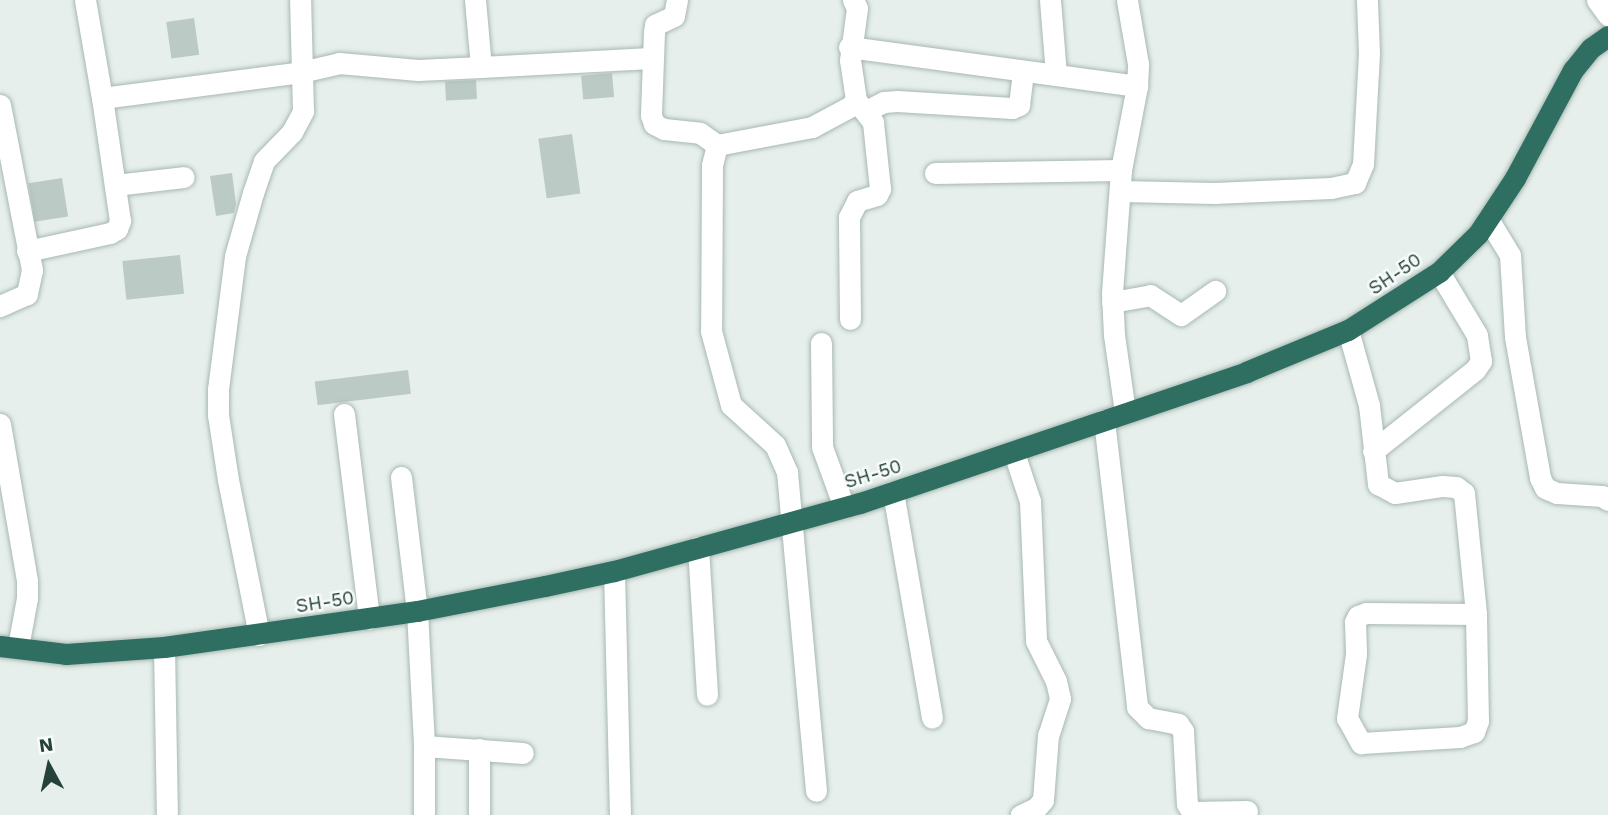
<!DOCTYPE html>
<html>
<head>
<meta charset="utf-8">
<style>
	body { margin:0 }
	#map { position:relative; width:1608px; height:815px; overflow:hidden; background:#e6efeb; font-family:"Work Sans",sans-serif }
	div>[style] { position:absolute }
	.building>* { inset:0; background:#bbcac4; transform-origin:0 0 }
	.roads { filter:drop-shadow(0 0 2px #a8b8b2) drop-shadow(0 0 2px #a8b8b2) }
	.minor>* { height:21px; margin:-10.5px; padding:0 10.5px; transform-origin:10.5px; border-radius:10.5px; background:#fff }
	.highway>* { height:21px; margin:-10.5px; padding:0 10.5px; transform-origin:10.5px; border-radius:10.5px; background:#2f6f62 }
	span { translate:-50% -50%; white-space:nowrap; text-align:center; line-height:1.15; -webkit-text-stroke:5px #f7fbf9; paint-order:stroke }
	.street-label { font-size:19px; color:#24423a }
	.north { position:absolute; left:14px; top:731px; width:70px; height:70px; -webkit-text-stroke:5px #f7fbf9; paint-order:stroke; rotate:352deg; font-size:19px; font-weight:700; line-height:28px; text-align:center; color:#24423a }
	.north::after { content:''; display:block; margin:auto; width:24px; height:32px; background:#24423a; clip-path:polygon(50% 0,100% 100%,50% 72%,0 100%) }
</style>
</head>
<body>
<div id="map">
	<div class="building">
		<i style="left:194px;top:18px;width:37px;height:28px;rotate:82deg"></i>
		<i style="left:612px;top:73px;width:24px;height:31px;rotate:85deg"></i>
		<i style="left:476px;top:80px;width:19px;height:31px;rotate:87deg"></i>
		<i style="left:572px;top:134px;width:60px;height:34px;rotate:82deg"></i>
		<i style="clip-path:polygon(232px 173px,236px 204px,234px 213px,216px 216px,210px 176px)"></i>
		<i style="left:62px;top:178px;width:39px;height:34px;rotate:81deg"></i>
		<i style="left:180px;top:255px;width:39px;height:58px;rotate:84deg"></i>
		<i style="left:408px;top:370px;width:24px;height:94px;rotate:83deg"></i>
	</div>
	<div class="roads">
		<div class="minor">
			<i style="left:85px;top:0;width:99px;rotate:80.2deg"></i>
			<i style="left:475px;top:0;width:67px;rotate:84.9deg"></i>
			<i style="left:481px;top:67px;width:170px;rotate:-3deg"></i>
			<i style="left:677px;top:0;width:16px;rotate:101deg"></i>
			<i style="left:674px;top:16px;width:21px;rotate:155deg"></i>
			<i style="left:655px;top:25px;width:7px;rotate:98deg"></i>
			<i style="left:654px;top:32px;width:83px;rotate:92.1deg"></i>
			<i style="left:651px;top:115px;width:9px;rotate:72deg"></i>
			<i style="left:654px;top:124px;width:11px;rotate:27deg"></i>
			<i style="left:664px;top:129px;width:36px;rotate:6deg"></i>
			<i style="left:700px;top:133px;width:21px;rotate:35deg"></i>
			<i style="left:717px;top:145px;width:21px;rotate:104deg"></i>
			<i style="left:712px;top:165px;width:166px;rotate:90.3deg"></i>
			<i style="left:711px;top:331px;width:77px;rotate:74.9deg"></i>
			<i style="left:731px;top:405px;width:59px;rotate:42.3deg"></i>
			<i style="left:775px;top:445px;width:30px;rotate:66deg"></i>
			<i style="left:787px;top:472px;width:320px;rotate:84.8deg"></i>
			<i style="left:1050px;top:0;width:75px;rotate:85.4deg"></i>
			<i style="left:1597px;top:0;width:19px;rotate:54deg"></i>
			<i style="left:849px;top:47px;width:291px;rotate:7.7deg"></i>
			<i style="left:0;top:105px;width:168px;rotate:79deg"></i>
			<i style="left:32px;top:270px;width:25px;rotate:102deg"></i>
			<i style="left:27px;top:294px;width:30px;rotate:156deg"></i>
			<i style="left:866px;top:111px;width:20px;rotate:-27deg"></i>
			<i style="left:884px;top:102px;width:13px;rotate:-4deg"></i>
			<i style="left:897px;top:101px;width:115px;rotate:3.5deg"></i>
			<i style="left:1012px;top:108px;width:8px;rotate:-23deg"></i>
			<i style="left:1019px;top:105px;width:34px;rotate:-83deg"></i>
			<i style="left:717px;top:145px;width:97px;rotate:-10.7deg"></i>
			<i style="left:812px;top:127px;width:44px;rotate:-28.3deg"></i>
			<i style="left:851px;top:106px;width:8px;rotate:-50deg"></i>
			<i style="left:856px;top:100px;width:40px;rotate:-98.5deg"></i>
			<i style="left:850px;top:60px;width:52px;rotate:-82.3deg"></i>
			<i style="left:857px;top:8px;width:9px;rotate:-117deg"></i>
			<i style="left:935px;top:173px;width:186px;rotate:-0.9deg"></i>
			<i style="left:115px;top:185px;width:69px;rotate:-6.6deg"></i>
			<i style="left:1120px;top:191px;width:94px;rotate:1.2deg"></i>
			<i style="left:1214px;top:193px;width:117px;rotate:-2.4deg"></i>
			<i style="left:1331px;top:188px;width:25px;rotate:-12deg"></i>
			<i style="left:1355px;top:183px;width:21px;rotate:-67deg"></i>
			<i style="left:1363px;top:164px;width:111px;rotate:-86.9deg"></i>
			<i style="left:1369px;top:53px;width:53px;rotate:-92.2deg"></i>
			<i style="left:1488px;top:219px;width:42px;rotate:58.6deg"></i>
			<i style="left:1510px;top:255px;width:82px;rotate:86.5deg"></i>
			<i style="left:1515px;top:337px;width:143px;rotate:79.9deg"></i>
			<i style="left:1540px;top:478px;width:11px;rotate:63deg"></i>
			<i style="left:1545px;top:488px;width:13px;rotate:23deg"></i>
			<i style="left:1557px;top:493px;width:45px;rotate:3.8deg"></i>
			<i style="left:1602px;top:496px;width:7px;rotate:34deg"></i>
			<i style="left:27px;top:251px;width:85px;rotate:-12.2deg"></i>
			<i style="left:110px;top:233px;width:8px;rotate:-30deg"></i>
			<i style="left:117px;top:229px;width:9px;rotate:-69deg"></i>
			<i style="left:120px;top:221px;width:124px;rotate:-98.3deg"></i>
			<i style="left:102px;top:98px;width:201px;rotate:-7.4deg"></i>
			<i style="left:301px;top:72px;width:39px;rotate:-13deg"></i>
			<i style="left:339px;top:63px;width:79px;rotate:5.1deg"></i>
			<i style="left:418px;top:70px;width:63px;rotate:-2.7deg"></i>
			<i style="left:1112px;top:302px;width:39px;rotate:-10deg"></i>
			<i style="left:1150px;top:295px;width:37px;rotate:33deg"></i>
			<i style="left:1181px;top:315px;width:42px;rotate:-35.2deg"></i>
			<i style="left:850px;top:319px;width:102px;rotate:-90.6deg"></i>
			<i style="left:849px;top:217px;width:18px;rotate:-63deg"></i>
			<i style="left:857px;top:201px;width:21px;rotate:-17deg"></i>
			<i style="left:877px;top:195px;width:7px;rotate:-63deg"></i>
			<i style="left:880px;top:189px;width:67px;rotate:-96deg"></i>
			<i style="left:873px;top:122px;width:28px;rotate:-128deg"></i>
			<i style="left:1348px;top:330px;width:78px;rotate:74.4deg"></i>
			<i style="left:1369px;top:405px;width:80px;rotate:83.5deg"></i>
			<i style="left:1378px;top:484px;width:19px;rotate:28deg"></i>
			<i style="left:1395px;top:493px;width:48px;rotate:-8.5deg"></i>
			<i style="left:1442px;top:486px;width:14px;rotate:4deg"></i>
			<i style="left:1456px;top:487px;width:10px;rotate:37deg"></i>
			<i style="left:1464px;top:493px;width:122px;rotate:84.3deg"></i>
			<i style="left:1476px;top:614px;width:110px;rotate:-179.5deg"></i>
			<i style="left:1366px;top:613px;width:9px;rotate:159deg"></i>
			<i style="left:1358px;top:616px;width:7px;rotate:117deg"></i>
			<i style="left:1355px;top:622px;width:32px;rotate:88deg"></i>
			<i style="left:1356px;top:654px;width:65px;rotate:98deg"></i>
			<i style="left:1347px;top:718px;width:29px;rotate:61deg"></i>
			<i style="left:1361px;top:743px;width:99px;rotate:-3.5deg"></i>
			<i style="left:1460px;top:737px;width:15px;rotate:-20deg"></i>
			<i style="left:1474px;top:732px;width:12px;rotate:-70deg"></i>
			<i style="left:1478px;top:721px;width:107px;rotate:-91.1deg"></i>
			<i style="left:821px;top:343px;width:104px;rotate:89.4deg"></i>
			<i style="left:822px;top:447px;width:64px;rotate:69.9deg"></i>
			<i style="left:1125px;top:412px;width:78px;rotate:-98.1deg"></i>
			<i style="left:1114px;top:335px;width:42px;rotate:-92.7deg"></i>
			<i style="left:1112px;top:293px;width:123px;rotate:-85.8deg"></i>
			<i style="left:1121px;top:170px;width:86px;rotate:-79.2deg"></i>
			<i style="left:1137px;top:86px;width:22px;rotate:-87deg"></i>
			<i style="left:1138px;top:64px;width:65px;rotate:-99.8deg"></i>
			<i style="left:344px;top:414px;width:206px;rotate:83deg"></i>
			<i style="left:1104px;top:420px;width:289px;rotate:83.4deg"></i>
			<i style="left:1137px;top:707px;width:16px;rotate:45deg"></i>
			<i style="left:1148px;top:718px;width:31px;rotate:11deg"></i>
			<i style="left:1178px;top:724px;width:9px;rotate:54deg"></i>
			<i style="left:1183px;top:731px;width:73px;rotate:86.9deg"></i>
			<i style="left:1187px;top:804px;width:9px;rotate:58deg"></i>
			<i style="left:1192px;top:812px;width:55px;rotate:-1deg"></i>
			<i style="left:0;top:424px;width:158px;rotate:80.2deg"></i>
			<i style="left:27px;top:580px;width:18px;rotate:90deg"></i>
			<i style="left:27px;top:598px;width:50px;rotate:100.4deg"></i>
			<i style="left:1373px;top:451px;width:130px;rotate:-38.5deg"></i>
			<i style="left:1475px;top:370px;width:11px;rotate:-56deg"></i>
			<i style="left:1481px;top:361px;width:26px;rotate:-99deg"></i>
			<i style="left:1477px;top:335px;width:74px;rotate:-121.1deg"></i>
			<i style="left:1014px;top:453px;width:51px;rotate:71.6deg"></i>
			<i style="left:1030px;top:501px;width:140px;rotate:87.5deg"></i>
			<i style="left:1036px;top:641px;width:45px;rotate:63.4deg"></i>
			<i style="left:1056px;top:681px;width:18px;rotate:77deg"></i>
			<i style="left:1060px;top:699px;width:38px;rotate:108deg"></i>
			<i style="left:1048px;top:735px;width:65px;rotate:94.4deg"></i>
			<i style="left:1043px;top:800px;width:11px;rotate:131deg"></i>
			<i style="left:1036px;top:808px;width:17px;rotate:155deg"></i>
			<i style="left:401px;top:477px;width:135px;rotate:83.2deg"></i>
			<i style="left:417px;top:611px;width:135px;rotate:87deg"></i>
			<i style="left:424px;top:746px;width:69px;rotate:90deg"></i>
			<i style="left:893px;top:492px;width:229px;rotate:80.2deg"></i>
			<i style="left:698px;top:547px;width:148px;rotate:86.5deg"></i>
			<i style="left:614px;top:571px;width:244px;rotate:88.6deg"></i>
			<i style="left:259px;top:635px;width:158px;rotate:-101.3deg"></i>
			<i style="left:228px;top:480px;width:66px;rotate:-98.7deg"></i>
			<i style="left:218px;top:415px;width:26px;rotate:-90deg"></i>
			<i style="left:218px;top:389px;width:134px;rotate:-82.7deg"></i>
			<i style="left:235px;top:256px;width:66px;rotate:-74.1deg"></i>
			<i style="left:253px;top:193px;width:34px;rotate:-71deg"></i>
			<i style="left:264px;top:161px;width:40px;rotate:-46deg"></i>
			<i style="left:292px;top:132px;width:24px;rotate:-62deg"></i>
			<i style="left:303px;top:111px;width:111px;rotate:-91.5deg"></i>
			<i style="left:164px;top:647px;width:168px;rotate:89deg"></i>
			<i style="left:424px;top:746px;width:99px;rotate:4deg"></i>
			<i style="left:479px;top:749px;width:66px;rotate:90deg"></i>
		</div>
		<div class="highway">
			<i style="left:0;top:646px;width:66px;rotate:6.9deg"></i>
			<i style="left:66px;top:654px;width:98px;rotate:-4.1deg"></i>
			<i style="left:164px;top:647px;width:256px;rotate:-8.1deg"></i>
			<i style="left:417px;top:611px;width:130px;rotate:-11.1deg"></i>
			<i style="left:545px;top:586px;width:71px;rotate:-12.3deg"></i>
			<i style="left:614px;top:571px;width:255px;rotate:-15.5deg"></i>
			<i style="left:860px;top:503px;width:408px;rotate:-18.7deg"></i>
			<i style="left:1246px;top:372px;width:110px;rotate:-22.4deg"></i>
			<i style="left:1348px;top:330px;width:108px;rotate:-32.5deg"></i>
			<i style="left:1439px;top:272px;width:54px;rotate:-44.3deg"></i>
			<i style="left:1478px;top:234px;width:67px;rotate:-56.5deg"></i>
			<i style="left:1515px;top:178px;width:123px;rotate:-61.8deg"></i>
			<i style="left:1573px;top:70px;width:28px;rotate:-51deg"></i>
			<i style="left:1591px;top:48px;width:21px;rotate:-35deg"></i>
		</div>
	</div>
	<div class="street-label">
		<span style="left:1395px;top:274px;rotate:-34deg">SH-50</span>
		<span style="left:873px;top:474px;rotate:-17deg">SH-50</span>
		<span style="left:325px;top:602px;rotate:-9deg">SH-50</span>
	</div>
	<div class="north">N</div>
</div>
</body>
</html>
